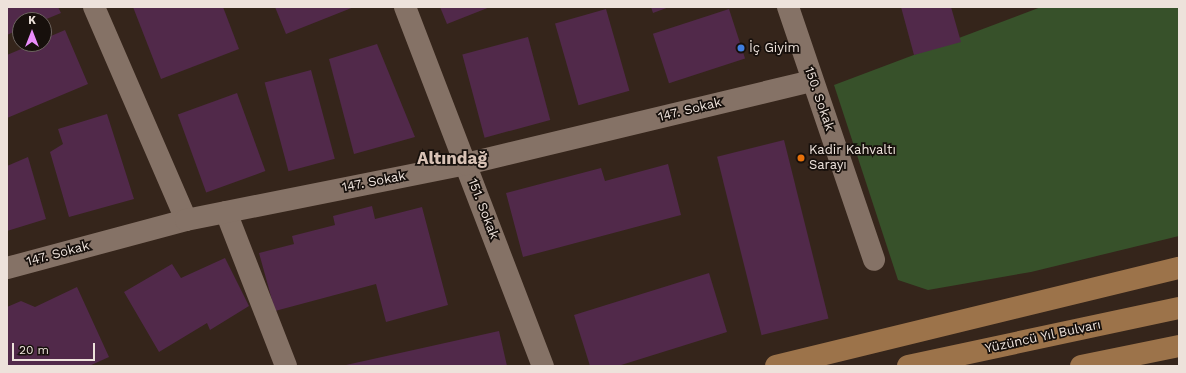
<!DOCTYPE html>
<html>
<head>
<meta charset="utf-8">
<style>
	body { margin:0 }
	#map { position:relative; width:1186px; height:373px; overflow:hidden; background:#35251b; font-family:"Work Sans",sans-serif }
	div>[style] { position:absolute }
	.green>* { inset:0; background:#37512a }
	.building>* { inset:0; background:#51294a; transform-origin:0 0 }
	.minor>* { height:22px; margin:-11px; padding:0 11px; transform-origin:11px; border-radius:11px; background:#857266 }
	.major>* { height:22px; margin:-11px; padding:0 11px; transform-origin:11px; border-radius:11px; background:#9c734a }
	.dots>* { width:11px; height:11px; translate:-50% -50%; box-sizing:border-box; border:2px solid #17100c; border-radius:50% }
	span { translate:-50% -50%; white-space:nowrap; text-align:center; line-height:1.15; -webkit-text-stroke:3.5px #17100c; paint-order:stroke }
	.poi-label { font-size:13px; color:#ede2db }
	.left { translate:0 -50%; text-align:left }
	.street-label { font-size:13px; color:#ede2db }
	.district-label { font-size:17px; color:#d8c2b5; font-weight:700 }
	.frame { position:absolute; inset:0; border:8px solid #ede2db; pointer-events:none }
	.north { position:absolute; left:12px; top:12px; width:40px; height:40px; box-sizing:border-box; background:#17100c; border:1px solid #6d645f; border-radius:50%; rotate:0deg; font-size:11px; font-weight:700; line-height:16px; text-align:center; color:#ede2db }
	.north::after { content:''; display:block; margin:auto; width:14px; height:18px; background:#eb8dfb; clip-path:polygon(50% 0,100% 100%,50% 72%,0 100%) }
	.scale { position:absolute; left:12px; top:343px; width:83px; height:18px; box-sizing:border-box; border:2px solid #ede2db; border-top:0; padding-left:5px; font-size:12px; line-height:14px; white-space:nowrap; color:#ede2db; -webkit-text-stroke:3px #17100c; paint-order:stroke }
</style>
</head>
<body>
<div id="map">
	<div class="green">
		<i style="clip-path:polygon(1041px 7px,1179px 7px,1179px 236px,1031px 272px,928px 290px,898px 280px,834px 85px)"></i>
	</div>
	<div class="building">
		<i style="clip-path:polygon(7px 7px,58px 7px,61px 13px,44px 20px,20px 20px,20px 29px,7px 35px)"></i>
		<i style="clip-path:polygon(133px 7px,223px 7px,239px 49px,161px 79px)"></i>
		<i style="clip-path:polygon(275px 7px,354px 7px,286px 34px)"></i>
		<i style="clip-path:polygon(440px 7px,490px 7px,447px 24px)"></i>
		<i style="clip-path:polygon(651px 7px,669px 7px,653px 13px)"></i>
		<i style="clip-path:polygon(901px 7px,951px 7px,961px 42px,914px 55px)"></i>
		<i style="left:606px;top:9px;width:85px;height:53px;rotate:74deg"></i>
		<i style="left:729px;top:9px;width:52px;height:80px;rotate:72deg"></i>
		<i style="clip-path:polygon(65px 30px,88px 84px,7px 118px,7px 55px,33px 44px,44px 44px,44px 39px)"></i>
		<i style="left:528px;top:37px;width:86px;height:68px;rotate:75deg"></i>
		<i style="clip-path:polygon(377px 44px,415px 137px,354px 154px,329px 59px)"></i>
		<i style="left:311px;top:70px;width:92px;height:48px;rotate:75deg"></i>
		<i style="left:237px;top:93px;width:83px;height:63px;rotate:70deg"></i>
		<i style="clip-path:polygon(107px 114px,134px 199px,69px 217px,50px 152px,63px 144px,58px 129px)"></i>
		<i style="left:784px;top:140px;width:184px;height:69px;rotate:76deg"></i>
		<i style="clip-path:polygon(28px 157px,46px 219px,7px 231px,7px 166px)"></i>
		<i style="clip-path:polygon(668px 164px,681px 215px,523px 257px,506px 193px,601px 168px,605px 181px)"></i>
		<i style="clip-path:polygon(372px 206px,375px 219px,422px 207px,448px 305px,386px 322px,376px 284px,275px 311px,259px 253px,294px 244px,292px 236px,335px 225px,333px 216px)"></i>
		<i style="clip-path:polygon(225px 258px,249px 306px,210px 330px,207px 323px,159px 352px,124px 292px,172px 264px,181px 278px)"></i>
		<i style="clip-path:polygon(709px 273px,727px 332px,618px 366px,590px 366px,574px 315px)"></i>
		<i style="clip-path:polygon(77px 287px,109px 357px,89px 366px,7px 366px,7px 307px,21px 301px,35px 307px)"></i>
		<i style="clip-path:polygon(499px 331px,507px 366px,346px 366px,346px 365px)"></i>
	</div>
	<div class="minor">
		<i style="left:94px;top:7px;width:232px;rotate:66.6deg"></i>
		<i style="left:405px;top:7px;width:385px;rotate:69deg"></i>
		<i style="left:788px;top:7px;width:267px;rotate:71.2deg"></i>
		<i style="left:226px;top:212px;width:165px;rotate:68.7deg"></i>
		<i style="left:7px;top:268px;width:185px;rotate:-15deg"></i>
		<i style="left:186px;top:220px;width:286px;rotate:-11.3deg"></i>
		<i style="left:466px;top:164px;width:356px;rotate:-13.5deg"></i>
	</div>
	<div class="major">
		<i style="left:776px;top:366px;width:415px;rotate:-13.7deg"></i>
		<i style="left:908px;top:366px;width:277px;rotate:-12.1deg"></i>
		<i style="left:1081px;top:366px;width:100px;rotate:-11.5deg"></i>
	</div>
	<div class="dots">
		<i style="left:741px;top:48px;background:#3f7fe0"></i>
		<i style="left:801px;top:158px;background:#e8710a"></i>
	</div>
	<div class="poi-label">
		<span class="left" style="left:749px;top:48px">İç Giyim</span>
		<span class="left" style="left:809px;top:158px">Kadir Kahvaltı<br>Sarayı</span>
	</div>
	<div class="street-label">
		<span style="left:819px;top:99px;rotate:71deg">150. Sokak</span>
		<span style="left:690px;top:110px;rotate:-14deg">147. Sokak</span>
		<span style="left:374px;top:182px;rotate:-11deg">147. Sokak</span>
		<span style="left:483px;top:209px;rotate:69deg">151. Sokak</span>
		<span style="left:58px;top:254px;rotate:-15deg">147. Sokak</span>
		<span style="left:1043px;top:337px;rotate:-12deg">Yüzüncü Yıl Bulvarı</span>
	</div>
	<div class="district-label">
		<span style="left:452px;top:159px">Altındağ</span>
	</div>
	<div class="frame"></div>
	<div class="north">K</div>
	<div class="scale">20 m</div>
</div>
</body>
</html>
